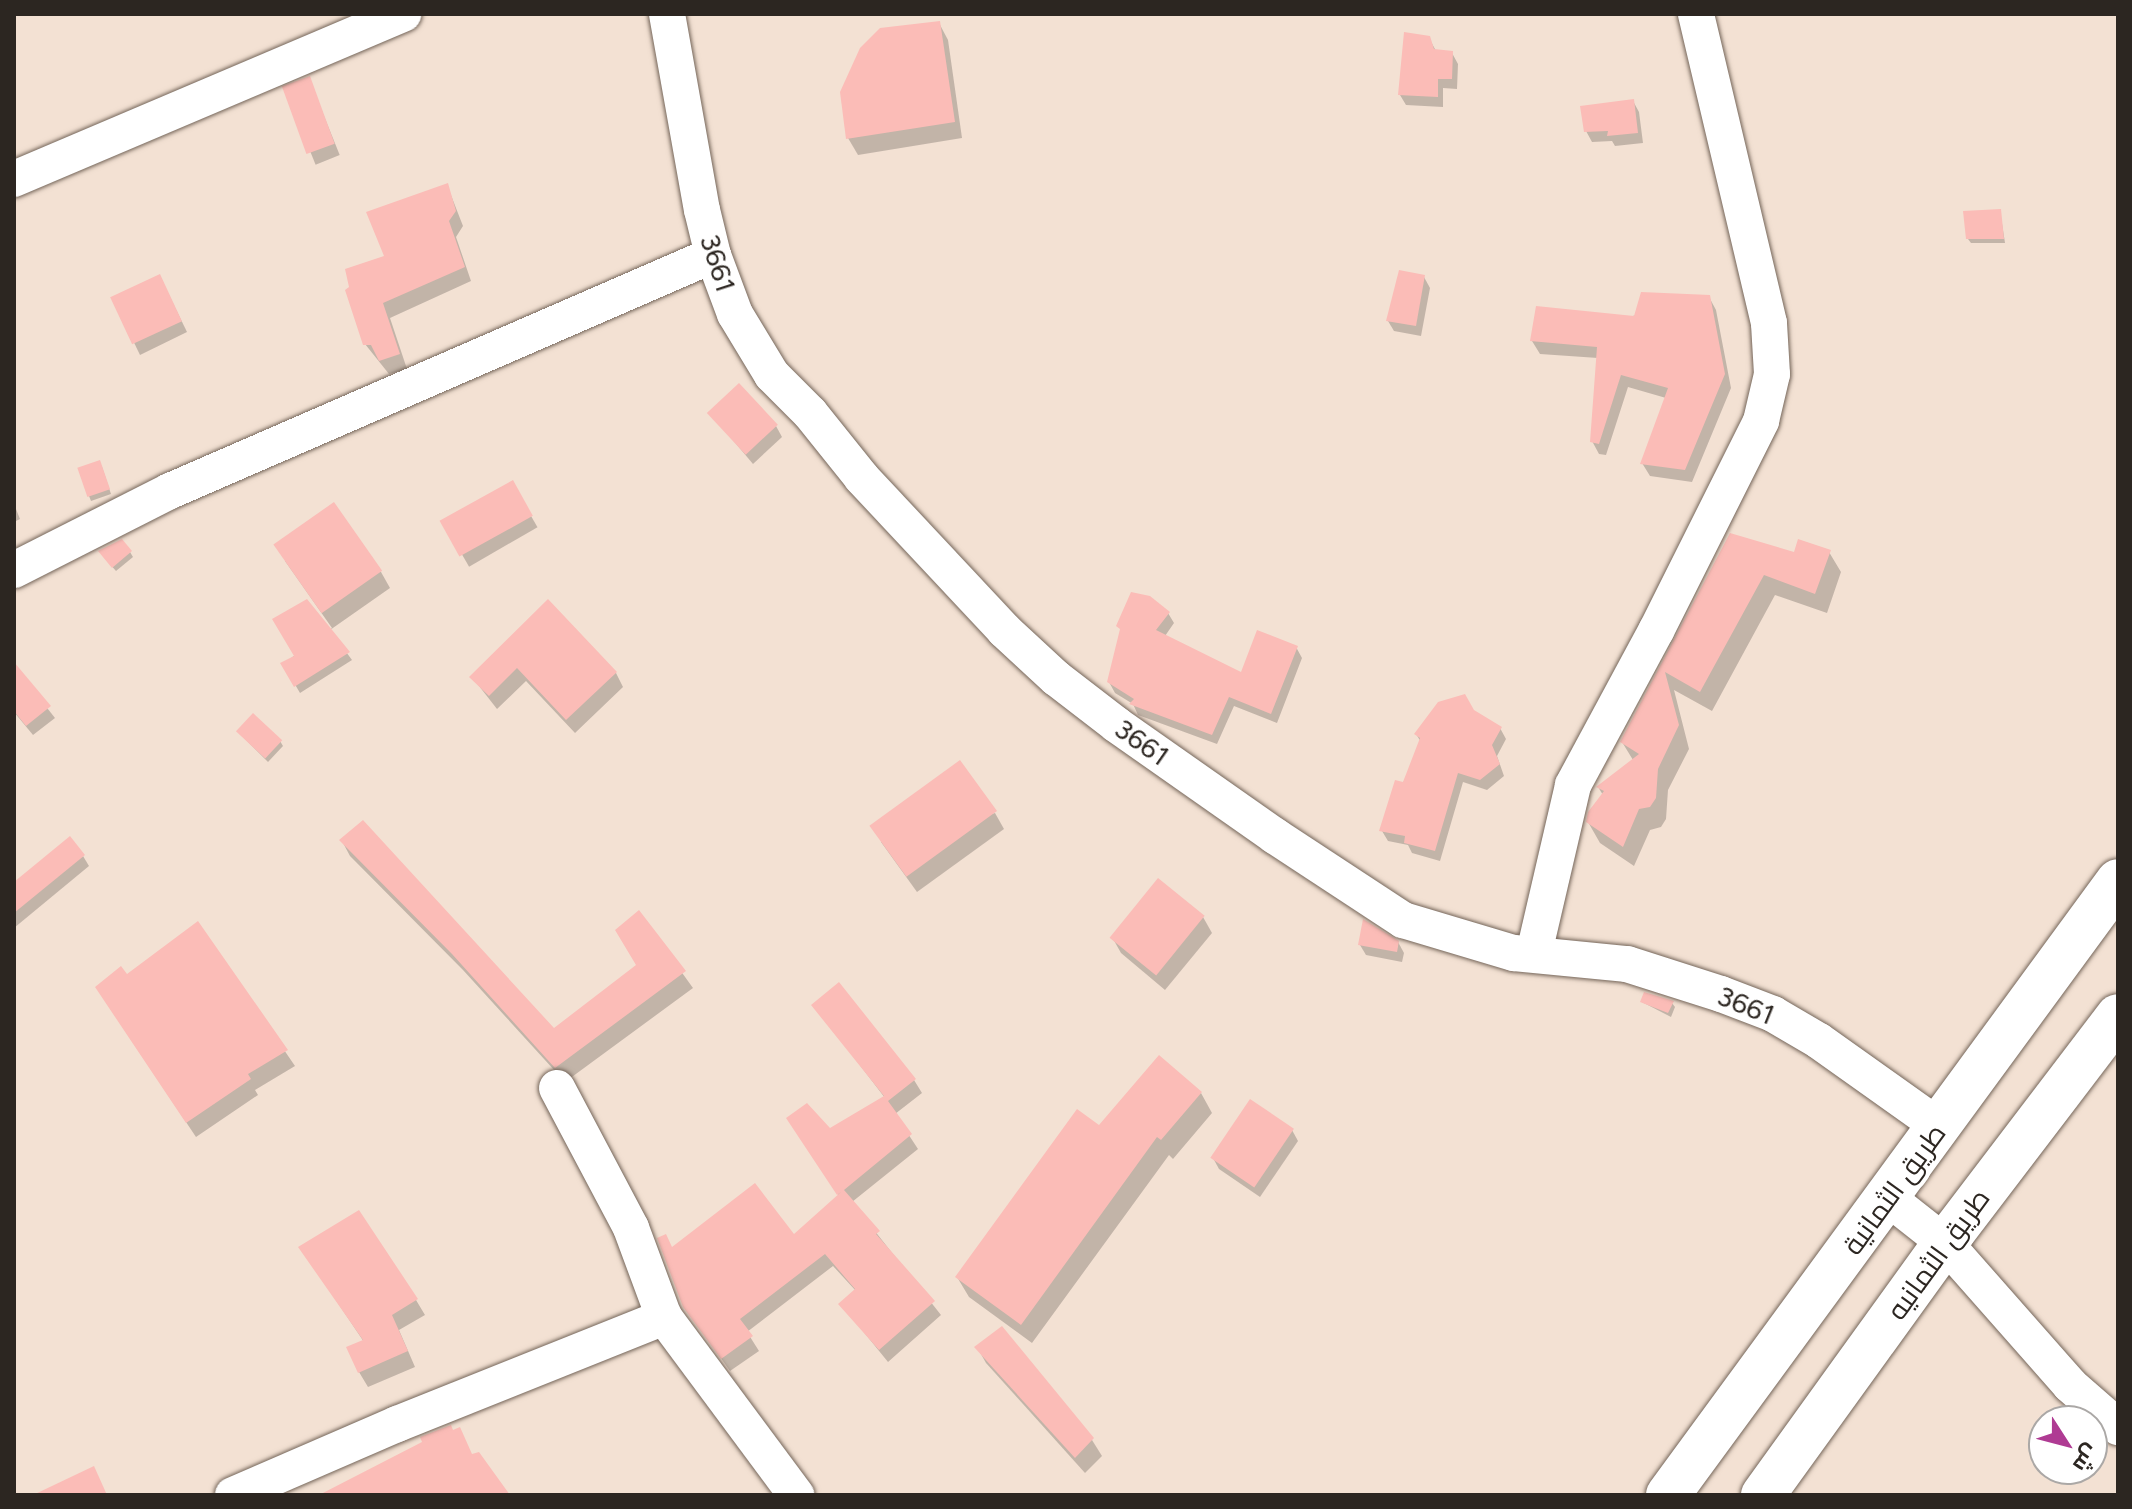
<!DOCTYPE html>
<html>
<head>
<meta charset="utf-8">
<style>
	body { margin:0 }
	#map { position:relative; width:2132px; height:1509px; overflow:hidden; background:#f3e1d3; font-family:Figtree,Cairo,sans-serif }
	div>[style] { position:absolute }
	.shadow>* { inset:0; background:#0003; transform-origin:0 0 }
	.building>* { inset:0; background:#fbbcb7; transform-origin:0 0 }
	.roads { filter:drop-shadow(0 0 2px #746559) drop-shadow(0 0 2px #746559) }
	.minor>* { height:36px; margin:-18px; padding:0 18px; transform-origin:18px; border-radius:18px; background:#fff }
	.tertiary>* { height:44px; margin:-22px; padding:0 22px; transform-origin:22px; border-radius:22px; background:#fff }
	span { translate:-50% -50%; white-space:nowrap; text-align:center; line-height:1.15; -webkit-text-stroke:8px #fff; paint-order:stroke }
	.street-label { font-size:28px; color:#2c2621 }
	.frame { position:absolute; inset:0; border:16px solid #2c2621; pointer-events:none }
	.north { position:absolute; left:2028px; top:1405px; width:80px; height:80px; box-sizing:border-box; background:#fff; border:2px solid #aba8a6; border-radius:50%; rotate:126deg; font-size:22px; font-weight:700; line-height:32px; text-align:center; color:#2c2621 }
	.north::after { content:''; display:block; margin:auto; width:28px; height:36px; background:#af3b93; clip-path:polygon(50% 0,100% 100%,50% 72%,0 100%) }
</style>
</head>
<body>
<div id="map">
	<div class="shadow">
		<i style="clip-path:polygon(939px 23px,948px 40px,962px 138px,858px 155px,848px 138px)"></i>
		<i style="clip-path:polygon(1429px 38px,1436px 51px,1452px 53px,1458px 64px,1457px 89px,1443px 88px,1443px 107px,1406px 105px,1400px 95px)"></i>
		<i style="left:309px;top:79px;width:82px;height:26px;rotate:68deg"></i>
		<i style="clip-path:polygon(1633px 101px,1639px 112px,1643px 143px,1615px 146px,1612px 141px,1592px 142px,1586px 131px)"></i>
		<i style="clip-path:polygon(447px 185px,463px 226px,456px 237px,471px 281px,390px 318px,407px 369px,389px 374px,365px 344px,386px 257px)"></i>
		<i style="clip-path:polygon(2000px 211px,2005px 243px,1971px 243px,1968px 239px)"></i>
		<i style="clip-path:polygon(1424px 277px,1430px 288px,1421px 336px,1394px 331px,1388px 321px)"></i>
		<i style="clip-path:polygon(165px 287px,187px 332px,140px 355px,113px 299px)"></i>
		<i style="clip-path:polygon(1709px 297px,1716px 310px,1731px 388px,1692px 482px,1650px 476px,1642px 463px,1666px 398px,1628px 387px,1606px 455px,1599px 454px,1592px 441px,1598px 358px,1540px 354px,1532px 341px)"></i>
		<i style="clip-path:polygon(710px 413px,776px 426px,782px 437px,753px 464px)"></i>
		<i style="clip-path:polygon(102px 467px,111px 494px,91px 501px,89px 496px)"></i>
		<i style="left:512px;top:483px;width:51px;height:79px;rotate:60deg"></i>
		<i style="clip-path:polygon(14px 504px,20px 519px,14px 522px)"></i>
		<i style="clip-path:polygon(1731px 535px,1795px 554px,1829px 552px,1841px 572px,1827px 613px,1775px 595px,1712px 711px,1674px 690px,1689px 749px,1668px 790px,1666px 819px,1661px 827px,1650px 830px,1634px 866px,1600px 843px,1588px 822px,1603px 795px,1598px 787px,1633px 760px,1622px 742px)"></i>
		<i style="clip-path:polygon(130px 552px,133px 557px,116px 571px,103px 556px)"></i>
		<i style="clip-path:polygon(285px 561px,381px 572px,390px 588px,330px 630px,352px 660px,300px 693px,283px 664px,332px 628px)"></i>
		<i style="clip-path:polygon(548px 602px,616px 673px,623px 687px,575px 733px,526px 681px,497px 709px,472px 677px)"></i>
		<i style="clip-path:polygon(1168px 613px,1174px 623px,1165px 636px,1242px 675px,1296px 647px,1302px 658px,1277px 723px,1234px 706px,1217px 744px,1138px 715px,1133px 704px,1115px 693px,1109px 682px)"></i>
		<i style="clip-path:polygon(14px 666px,55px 718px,33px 735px,14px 712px)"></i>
		<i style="clip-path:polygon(1473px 712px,1500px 728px,1506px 739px,1497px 756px,1504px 776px,1487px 790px,1463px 782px,1440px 861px,1412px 853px,1408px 845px,1388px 841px,1382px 831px,1421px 742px,1416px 734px)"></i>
		<i style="clip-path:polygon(238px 732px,280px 741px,283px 746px,268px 762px)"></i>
		<i style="clip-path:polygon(995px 813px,1004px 829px,917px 892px,881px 842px)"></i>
		<i style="clip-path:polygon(342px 841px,554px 1030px,638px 966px,639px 913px,693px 988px,565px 1082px,463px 970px,350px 856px)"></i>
		<i style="clip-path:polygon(83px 856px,89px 866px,14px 928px,14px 884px)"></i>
		<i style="clip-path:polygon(1203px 917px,1212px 933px,1165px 990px,1121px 953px,1112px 937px)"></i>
		<i style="clip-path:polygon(198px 924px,295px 1066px,255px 1090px,258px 1095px,196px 1137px,106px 1002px,126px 977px)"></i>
		<i style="clip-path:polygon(1398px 942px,1404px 953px,1402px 962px,1366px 955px,1360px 945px)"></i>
		<i style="clip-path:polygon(1642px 1002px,1672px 1003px,1675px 1007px,1671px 1017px)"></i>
		<i style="clip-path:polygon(814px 1005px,914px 1080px,922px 1093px,895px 1114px,918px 1149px,852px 1202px,941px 1315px,888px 1362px,841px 1304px,856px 1291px,833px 1266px,747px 1332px,759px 1351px,730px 1371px,684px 1306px,672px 1249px,793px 1237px,839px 1196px,797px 1131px,830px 1131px,885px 1098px)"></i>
		<i style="clip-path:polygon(1201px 1093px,1212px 1113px,1173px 1159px,1169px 1155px,1032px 1343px,969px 1297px,957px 1277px,1100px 1128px)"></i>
		<i style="clip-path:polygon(1292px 1130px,1298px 1141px,1260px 1197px,1219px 1169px,1213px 1158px)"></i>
		<i style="clip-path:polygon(301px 1248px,416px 1300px,425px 1315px,399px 1330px,415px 1367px,368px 1387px,359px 1372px,364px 1342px)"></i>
		<i style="clip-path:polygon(977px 1347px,1092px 1440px,1102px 1456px,1085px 1473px,986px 1363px)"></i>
	</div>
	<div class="building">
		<i style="clip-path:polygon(940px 21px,955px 122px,846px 139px,840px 92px,860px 48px,880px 28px)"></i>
		<i style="clip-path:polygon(1404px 32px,1430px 36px,1434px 49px,1453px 51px,1452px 79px,1438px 79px,1438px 97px,1398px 95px)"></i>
		<i style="left:310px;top:76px;width:72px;height:30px;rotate:70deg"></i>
		<i style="clip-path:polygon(1634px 99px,1638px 133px,1607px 136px,1608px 131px,1584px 132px,1580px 106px)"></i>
		<i style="clip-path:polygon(448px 183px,456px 211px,449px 221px,465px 267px,383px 303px,400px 354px,379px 361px,371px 345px,363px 345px,345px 290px,349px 287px,345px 269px,384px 256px,366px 212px)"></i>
		<i style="clip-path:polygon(2001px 209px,2004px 239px,1966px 239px,1963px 211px)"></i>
		<i style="clip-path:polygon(1399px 270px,1425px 275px,1416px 326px,1386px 321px)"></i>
		<i style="left:160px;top:274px;width:52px;height:55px;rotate:65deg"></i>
		<i style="clip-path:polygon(1641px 292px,1710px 295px,1725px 374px,1685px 470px,1640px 464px,1668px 388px,1621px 375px,1599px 444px,1590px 442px,1597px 347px,1530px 341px,1536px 306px,1634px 316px)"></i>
		<i style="left:739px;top:383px;width:57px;height:44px;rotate:47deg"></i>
		<i style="left:100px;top:460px;width:31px;height:24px;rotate:71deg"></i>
		<i style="left:513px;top:480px;width:41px;height:84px;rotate:61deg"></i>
		<i style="left:334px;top:502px;width:84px;height:74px;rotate:55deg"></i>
		<i style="clip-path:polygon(1730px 533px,1794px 552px,1798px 539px,1831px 550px,1815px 594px,1764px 575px,1700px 692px,1665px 672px,1679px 725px,1658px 769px,1656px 798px,1650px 807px,1639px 809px,1623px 847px,1586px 822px,1588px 812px,1604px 791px,1596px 787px,1639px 754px,1620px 742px)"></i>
		<i style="clip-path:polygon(122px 539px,132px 551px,112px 568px,98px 551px)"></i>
		<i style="clip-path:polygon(1131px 592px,1150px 596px,1170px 612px,1156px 630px,1241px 672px,1257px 630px,1298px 646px,1271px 714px,1229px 697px,1212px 735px,1129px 704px,1134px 699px,1107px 682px,1120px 629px,1116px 626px)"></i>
		<i style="clip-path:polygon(307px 599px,350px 652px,294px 687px,280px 663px,294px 656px,272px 619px)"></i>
		<i style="clip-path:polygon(548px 599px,617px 672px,566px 720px,517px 668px,489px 696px,469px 677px)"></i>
		<i style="clip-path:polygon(14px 662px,51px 706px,26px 726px,14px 711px)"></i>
		<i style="clip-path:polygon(1465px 694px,1474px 710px,1502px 727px,1492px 745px,1500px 764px,1480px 780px,1458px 773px,1435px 851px,1404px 843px,1405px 836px,1379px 831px,1395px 780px,1403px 782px,1420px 738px,1414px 734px,1438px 702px)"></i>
		<i style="left:253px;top:713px;width:40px;height:25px;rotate:43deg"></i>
		<i style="left:960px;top:760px;width:63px;height:112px;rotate:54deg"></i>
		<i style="clip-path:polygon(363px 820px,554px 1028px,636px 965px,615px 930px,639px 910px,686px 971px,555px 1068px,452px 954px,339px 840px)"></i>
		<i style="clip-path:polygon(70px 836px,85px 855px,14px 913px,14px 882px)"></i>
		<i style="left:1158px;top:878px;width:60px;height:77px;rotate:39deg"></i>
		<i style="clip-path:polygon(1363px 919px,1399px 941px,1397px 952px,1358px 945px)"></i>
		<i style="clip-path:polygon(198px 921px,288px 1050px,248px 1074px,251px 1079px,186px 1123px,95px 987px,121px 966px,127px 974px)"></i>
		<i style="clip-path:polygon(839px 982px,916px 1079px,888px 1101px,912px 1134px,844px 1190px,880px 1231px,876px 1234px,935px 1301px,879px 1350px,838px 1304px,855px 1289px,825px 1254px,740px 1319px,753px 1336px,721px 1359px,683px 1307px,657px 1238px,666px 1234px,672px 1247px,755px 1183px,794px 1234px,841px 1192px,837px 1195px,786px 1118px,807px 1103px,830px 1128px,884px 1096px,811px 1005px)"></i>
		<i style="clip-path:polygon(1644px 992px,1674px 1001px,1668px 1013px,1640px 1002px)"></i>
		<i style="clip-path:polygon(1159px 1055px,1202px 1092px,1161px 1140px,1157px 1137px,1021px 1325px,955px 1277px,1077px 1109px,1099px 1125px)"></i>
		<i style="left:1250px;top:1099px;width:53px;height:71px;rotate:34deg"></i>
		<i style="clip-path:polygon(359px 1210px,418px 1299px,392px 1315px,408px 1351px,358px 1373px,346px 1347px,363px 1340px,298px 1247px)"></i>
		<i style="clip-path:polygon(1002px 1326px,1094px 1438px,1075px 1458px,974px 1347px)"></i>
		<i style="clip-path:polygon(451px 1425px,453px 1430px,460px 1427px,472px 1454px,479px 1452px,510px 1495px,319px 1495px,422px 1442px,420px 1437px)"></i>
		<i style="clip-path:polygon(94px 1466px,107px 1495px,33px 1495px)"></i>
	</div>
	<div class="roads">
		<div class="minor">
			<i style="left:667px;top:14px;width:199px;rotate:79.9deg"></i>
			<i style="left:702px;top:210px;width:46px;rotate:76.3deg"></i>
			<i style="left:713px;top:255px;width:63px;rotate:69.6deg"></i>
			<i style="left:735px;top:314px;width:71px;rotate:58.8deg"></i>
			<i style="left:772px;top:375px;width:54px;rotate:45deg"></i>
			<i style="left:810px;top:413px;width:83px;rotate:51.3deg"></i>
			<i style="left:862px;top:478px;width:208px;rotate:46.9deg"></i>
			<i style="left:1004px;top:630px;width:71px;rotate:42.7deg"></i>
			<i style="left:1056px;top:678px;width:77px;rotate:37.6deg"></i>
			<i style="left:1117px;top:725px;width:193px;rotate:35.1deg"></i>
			<i style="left:1275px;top:836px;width:153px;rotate:33.3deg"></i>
			<i style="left:1403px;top:920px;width:116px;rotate:16.6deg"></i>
			<i style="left:1514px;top:953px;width:114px;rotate:5.6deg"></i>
			<i style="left:1627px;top:964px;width:99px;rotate:17.7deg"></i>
			<i style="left:1721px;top:994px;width:56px;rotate:21deg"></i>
			<i style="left:1773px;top:1014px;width:53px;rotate:30.4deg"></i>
			<i style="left:1819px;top:1041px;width:148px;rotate:35.4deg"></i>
			<i style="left:14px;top:179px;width:423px;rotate:-23deg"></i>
			<i style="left:14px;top:570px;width:175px;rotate:-26.9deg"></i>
			<i style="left:170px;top:491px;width:592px;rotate:-23.49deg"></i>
			<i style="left:1534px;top:953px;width:172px;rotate:-76.9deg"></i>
			<i style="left:1573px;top:785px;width:175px;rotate:-61.7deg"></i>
			<i style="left:1656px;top:631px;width:235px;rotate:-63.4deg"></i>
			<i style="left:1761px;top:421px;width:48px;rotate:-76.8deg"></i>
			<i style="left:1772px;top:374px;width:51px;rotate:-93.4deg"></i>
			<i style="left:1769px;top:323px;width:318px;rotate:-103.3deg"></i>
			<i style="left:557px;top:1088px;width:158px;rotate:62.1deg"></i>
			<i style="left:631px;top:1228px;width:95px;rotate:69.7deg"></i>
			<i style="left:664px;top:1317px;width:222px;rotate:53.4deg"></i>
			<i style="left:1888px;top:1198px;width:73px;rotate:38.3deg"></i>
			<i style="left:1945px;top:1243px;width:189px;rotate:48.6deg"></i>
			<i style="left:2070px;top:1385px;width:64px;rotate:41.2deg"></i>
			<i style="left:233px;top:1495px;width:179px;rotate:-23.4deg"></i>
			<i style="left:397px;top:1424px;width:288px;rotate:-21.8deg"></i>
		</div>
		<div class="tertiary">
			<i style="left:1668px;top:1495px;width:761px;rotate:-53.76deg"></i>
			<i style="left:1763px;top:1495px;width:311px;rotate:-54.2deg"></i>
			<i style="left:1945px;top:1243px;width:285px;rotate:-52.7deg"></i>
		</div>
	</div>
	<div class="street-label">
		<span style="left:718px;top:263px;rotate:72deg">3661</span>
		<span style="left:1142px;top:742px;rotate:35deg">3661</span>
		<span style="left:1746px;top:1005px;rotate:22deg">3661</span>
		<span style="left:1894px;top:1189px;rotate:-54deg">طريق الثمانية</span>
		<span style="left:1938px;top:1254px;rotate:-54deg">طريق الثمانيه</span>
	</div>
	<div class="frame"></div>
	<div class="north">ش</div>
</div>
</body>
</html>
